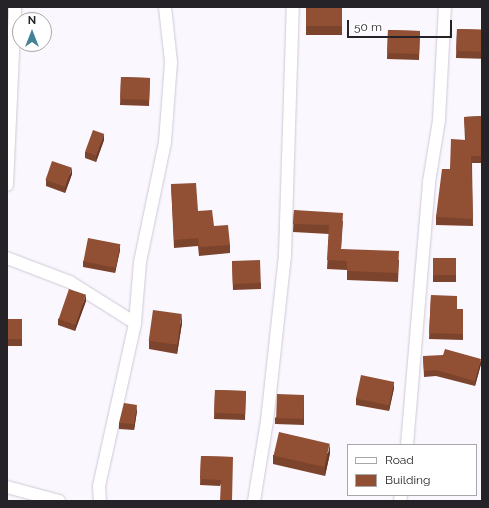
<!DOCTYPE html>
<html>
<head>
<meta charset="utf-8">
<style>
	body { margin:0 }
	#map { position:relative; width:489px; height:508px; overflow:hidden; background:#fbf7fe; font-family:Raleway,sans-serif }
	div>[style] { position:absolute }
	.roads { filter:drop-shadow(0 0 1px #cfc8d5) drop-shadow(0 0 1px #cfc8d5) }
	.street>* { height:12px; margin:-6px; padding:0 6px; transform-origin:6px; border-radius:6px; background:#fff }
	.wall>* { inset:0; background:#7d442d; transform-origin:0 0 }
	.shaded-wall>* { inset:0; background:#663724 }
	.building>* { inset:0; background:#914f34; transform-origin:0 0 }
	span { translate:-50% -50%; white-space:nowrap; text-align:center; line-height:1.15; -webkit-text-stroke:4px #fff; paint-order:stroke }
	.frame { position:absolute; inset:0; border:8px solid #262328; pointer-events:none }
	.legend { position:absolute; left:347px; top:444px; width:130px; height:52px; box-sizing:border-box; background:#fff; border:1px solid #a8a7a9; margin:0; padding:5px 7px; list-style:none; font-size:12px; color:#262328 }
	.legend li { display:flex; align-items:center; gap:8px; height:20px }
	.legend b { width:20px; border:1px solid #a8a7a9 }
	.north { position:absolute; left:12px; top:12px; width:40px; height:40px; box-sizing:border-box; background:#fff; border:1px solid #a8a7a9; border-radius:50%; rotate:0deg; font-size:11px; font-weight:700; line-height:16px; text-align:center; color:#262328 }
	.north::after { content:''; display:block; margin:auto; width:14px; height:18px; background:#438196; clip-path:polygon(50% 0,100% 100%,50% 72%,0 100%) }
	.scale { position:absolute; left:347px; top:20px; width:105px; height:18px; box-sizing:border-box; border:2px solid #262328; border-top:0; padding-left:5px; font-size:12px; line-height:14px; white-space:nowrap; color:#262328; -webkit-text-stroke:3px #fff; paint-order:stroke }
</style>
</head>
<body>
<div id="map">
	<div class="roads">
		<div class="street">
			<i style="left:7px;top:185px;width:178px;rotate:-87.4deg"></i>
			<i style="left:7px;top:258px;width:67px;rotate:20.9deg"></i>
			<i style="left:70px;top:282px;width:77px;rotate:32.2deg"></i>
			<i style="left:407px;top:445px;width:264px;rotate:-85.2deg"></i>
			<i style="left:429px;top:182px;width:63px;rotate:-80.8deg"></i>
			<i style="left:439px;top:120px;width:113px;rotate:-87deg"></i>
			<i style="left:7px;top:487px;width:54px;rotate:15.1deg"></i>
			<i style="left:100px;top:501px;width:15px;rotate:-94deg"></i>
			<i style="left:99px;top:486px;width:167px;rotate:-77.5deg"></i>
			<i style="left:135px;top:323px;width:61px;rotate:-85.3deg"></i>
			<i style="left:140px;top:262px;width:123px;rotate:-78.2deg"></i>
			<i style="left:165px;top:142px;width:80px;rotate:-85.7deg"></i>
			<i style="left:171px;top:62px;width:55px;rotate:-96.2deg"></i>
			<i style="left:254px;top:501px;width:81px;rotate:-80.8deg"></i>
			<i style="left:267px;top:421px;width:167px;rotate:-83.8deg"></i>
			<i style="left:285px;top:255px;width:248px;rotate:-88.2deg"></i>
			<i style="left:400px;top:501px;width:6px;rotate:-81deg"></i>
		</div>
	</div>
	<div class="wall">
		<i style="left:306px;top:7px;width:36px;height:28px"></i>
		<i style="left:457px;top:29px;width:25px;height:29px;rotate:2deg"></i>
		<i style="left:388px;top:30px;width:32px;height:29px;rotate:2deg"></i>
		<i style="left:121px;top:77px;width:29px;height:28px;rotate:2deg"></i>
		<i style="clip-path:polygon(482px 116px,482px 163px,472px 163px,473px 226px,436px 225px,436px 217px,450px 169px,465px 140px,464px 117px)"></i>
		<i style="clip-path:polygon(104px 140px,96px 162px,85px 158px,85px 152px)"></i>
		<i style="clip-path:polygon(72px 174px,65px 193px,46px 186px,46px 180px)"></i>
		<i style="clip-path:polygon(171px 184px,230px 245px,230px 253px,199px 256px,198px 246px,174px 248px)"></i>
		<i style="clip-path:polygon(294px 210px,343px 221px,341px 249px,399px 260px,398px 282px,347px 280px,347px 270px,327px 269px,329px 234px,293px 232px)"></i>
		<i style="clip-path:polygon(120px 250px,115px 273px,83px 267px,83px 261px)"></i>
		<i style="left:433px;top:258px;width:23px;height:24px"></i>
		<i style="clip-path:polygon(232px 261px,261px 283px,261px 289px,233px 290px)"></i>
		<i style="clip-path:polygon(431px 295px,457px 309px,463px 309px,463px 340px,429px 339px)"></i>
		<i style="clip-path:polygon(86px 301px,75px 331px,58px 325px,58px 319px)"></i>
		<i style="left:7px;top:319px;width:15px;height:27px"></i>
		<i style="clip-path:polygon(182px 323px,177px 354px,149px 349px,149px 341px)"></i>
		<i style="clip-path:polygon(423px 356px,481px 364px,475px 386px,436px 376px,424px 377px)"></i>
		<i style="clip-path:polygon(394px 388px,389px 411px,356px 405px,356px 398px)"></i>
		<i style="left:215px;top:390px;width:31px;height:29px;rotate:2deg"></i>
		<i style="clip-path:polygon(304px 395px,304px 425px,275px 424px,275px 418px)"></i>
		<i style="clip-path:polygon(137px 411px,134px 430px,119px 429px,119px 423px)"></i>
		<i style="clip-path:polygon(330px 453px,325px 476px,273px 464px,273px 455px)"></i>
		<i style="clip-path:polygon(201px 456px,233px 457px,220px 486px,200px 485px)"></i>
	</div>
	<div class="shaded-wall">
		<i style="clip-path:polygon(104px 134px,104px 140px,96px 162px,96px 156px)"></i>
		<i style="clip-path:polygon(72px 168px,72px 174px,65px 193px,65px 187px)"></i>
		<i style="clip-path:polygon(120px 244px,120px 250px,115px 273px,115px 267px)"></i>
		<i style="clip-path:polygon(86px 295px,86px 301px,75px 331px,75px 325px)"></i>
		<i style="clip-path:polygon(182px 314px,182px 323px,177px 354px,177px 345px)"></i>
		<i style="clip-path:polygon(481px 359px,481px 364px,475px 386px,475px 381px)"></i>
		<i style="clip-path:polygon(394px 382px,394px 388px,389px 411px,389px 405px)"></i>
		<i style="clip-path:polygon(137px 405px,137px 411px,134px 430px,134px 424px)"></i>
		<i style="clip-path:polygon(330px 444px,330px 453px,325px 476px,325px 467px)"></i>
	</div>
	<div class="building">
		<i style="left:306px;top:7px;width:36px;height:19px"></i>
		<i style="left:457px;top:29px;width:25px;height:22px;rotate:2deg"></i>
		<i style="left:388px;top:30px;width:32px;height:23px;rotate:2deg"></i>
		<i style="left:121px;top:77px;width:29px;height:22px;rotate:2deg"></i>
		<i style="clip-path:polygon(482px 116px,482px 156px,471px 156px,473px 219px,436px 217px,442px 169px,450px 169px,451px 139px,466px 140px,464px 117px)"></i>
		<i style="left:93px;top:130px;width:12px;height:23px;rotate:20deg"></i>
		<i style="left:52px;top:161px;width:21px;height:20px;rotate:19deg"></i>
		<i style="clip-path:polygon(196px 183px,198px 211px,212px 210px,214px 226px,228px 225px,230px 245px,199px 247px,198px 238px,174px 240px,171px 184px)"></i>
		<i style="clip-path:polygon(294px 210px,343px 213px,341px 249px,399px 251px,398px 273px,347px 271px,347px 261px,327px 260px,329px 225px,293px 224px)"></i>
		<i style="left:88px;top:238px;width:33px;height:24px;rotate:11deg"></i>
		<i style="left:433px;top:258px;width:23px;height:17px"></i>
		<i style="left:260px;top:260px;width:23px;height:28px;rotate:88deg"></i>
		<i style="left:69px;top:289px;width:18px;height:32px;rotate:19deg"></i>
		<i style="clip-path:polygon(431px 295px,457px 296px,457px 309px,463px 309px,463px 334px,429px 333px)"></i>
		<i style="left:153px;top:310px;width:29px;height:31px;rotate:8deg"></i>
		<i style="left:7px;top:319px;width:15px;height:20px"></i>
		<i style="clip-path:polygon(445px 349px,481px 359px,475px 381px,436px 370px,424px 371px,423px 356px,443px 355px)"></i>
		<i style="left:361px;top:375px;width:34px;height:24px;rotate:12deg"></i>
		<i style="left:215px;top:390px;width:31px;height:23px;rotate:2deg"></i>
		<i style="left:277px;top:394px;width:27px;height:24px;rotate:2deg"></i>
		<i style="clip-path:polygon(124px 403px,137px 405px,134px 424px,119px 423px)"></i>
		<i style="left:279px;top:432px;width:52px;height:24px;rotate:13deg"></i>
		<i style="clip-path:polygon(353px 444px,371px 445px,353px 445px)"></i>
		<i style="clip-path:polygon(201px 456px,233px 457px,232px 501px,220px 501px,221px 480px,200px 479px)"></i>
	</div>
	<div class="frame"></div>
	<ul class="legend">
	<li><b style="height:5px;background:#fff"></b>Road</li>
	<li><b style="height:11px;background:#914f34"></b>Building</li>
	</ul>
	<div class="north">N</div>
	<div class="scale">50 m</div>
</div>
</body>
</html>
